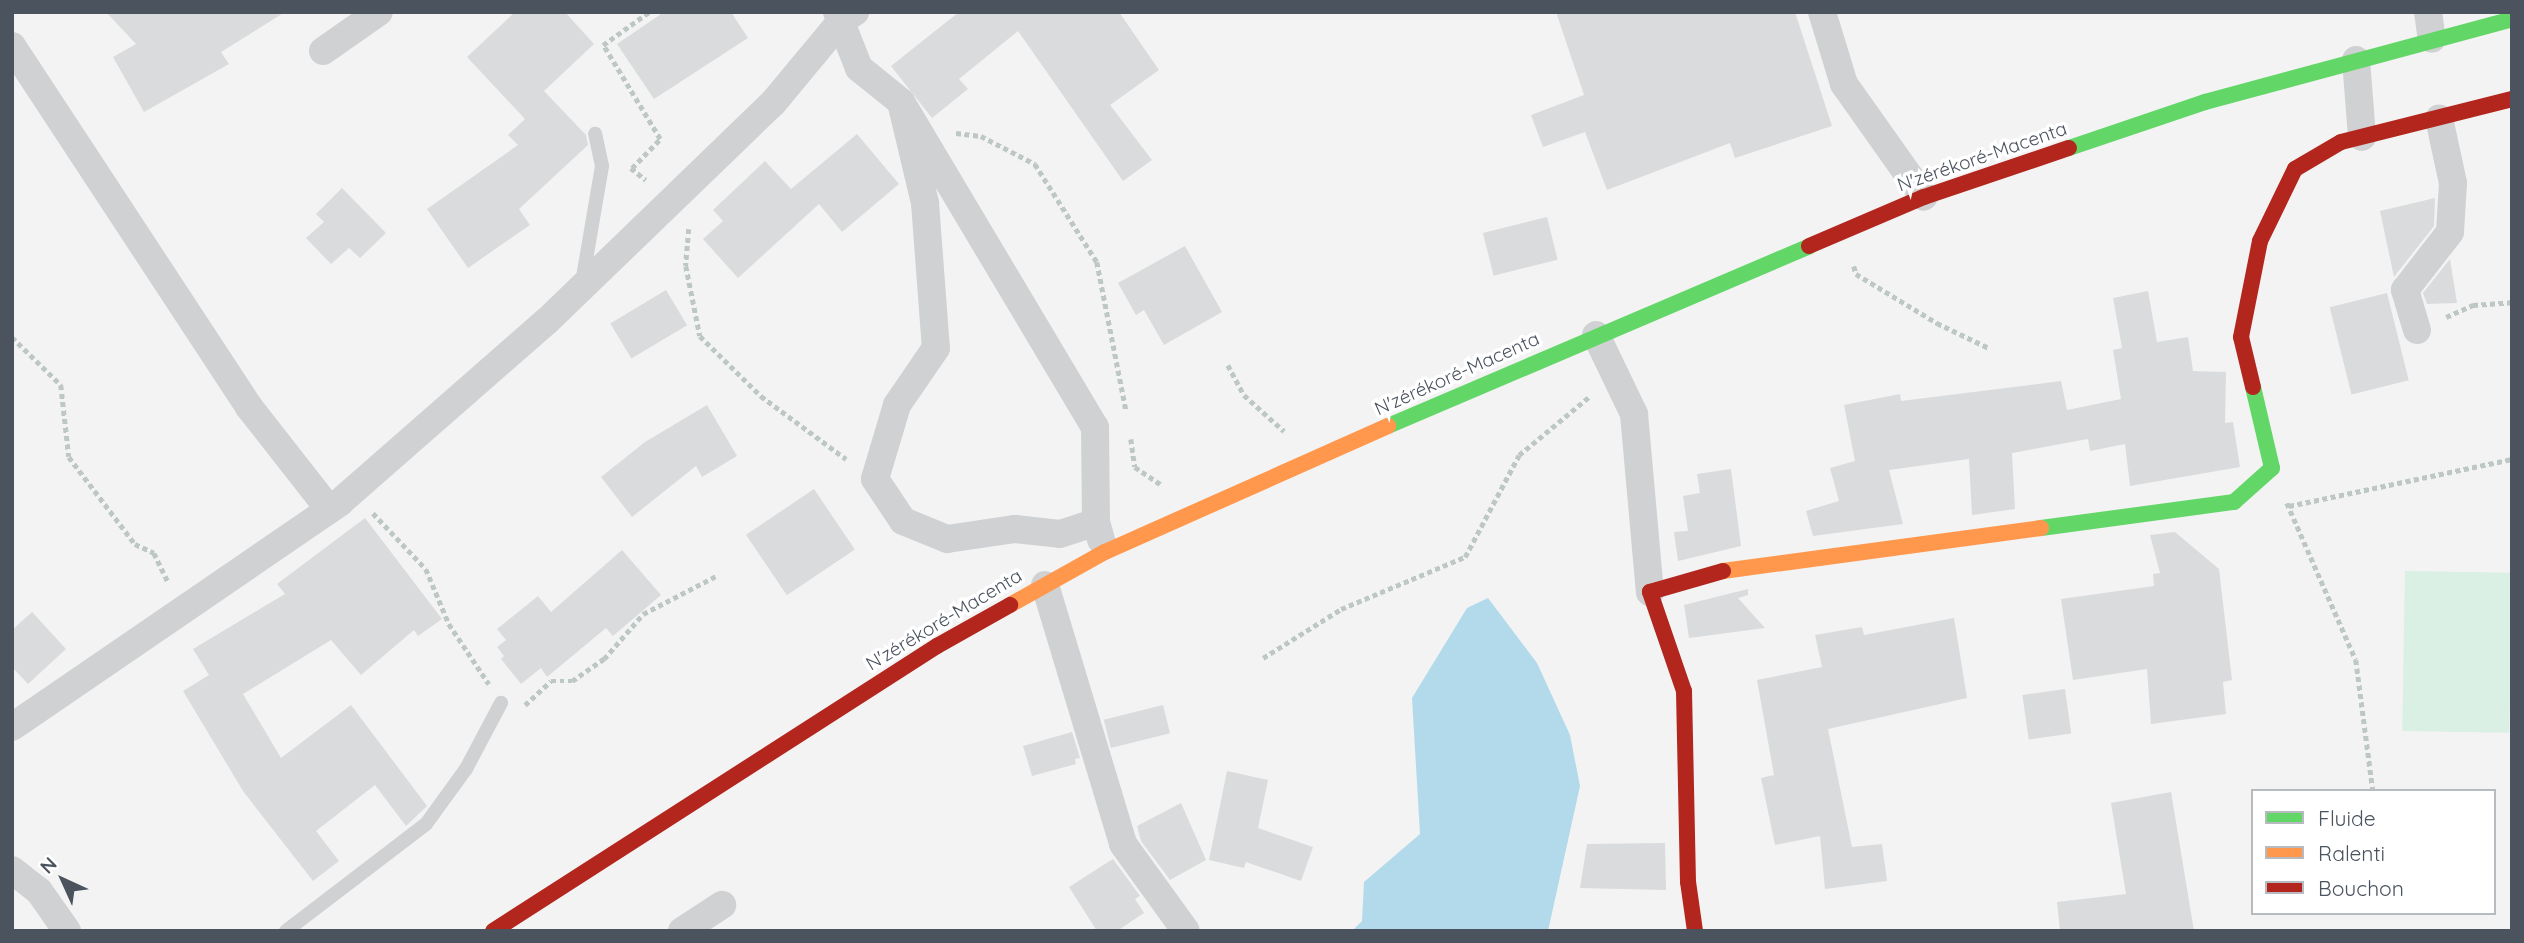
<!DOCTYPE html>
<html>
<head>
<meta charset="utf-8">
<style>
	body { margin:0 }
	#map { position:relative; width:2524px; height:943px; overflow:hidden; background:#f3f3f3; font-family:Quicksand,sans-serif }
	div>[style] { position:absolute }
	.green>* { inset:0; background:#daf0e4; transform-origin:0 0 }
	.water>* { inset:0; background:#b2daea }
	.building>* { inset:0; background:#dadbdc; transform-origin:0 0 }
	.path>* { height:4.5px; margin-top:-2.25px; transform-origin:0; background:repeating-linear-gradient(90deg,#bdc7c4 0 5px,transparent 0 8.5px) }
	.lane>* { height:14px; margin:-7px; padding:0 7px; transform-origin:7px; border-radius:7px; background:#cfd1d3 }
	.street>* { height:28px; margin:-14px; padding:0 14px; transform-origin:14px; border-radius:14px; background:#cfd1d3 }
	.fast>* { height:16px; margin:-8px; padding:0 8px; transform-origin:8px; border-radius:8px; background:#63d668 }
	.slow>* { height:16px; margin:-8px; padding:0 8px; transform-origin:8px; border-radius:8px; background:#ff974d }
	.jam>* { height:16px; margin:-8px; padding:0 8px; transform-origin:8px; border-radius:8px; background:#b3261e }
	span { translate:-50% -50%; white-space:nowrap; text-align:center; line-height:1.15; -webkit-text-stroke:7px #fff; paint-order:stroke }
	.street-label { font-size:19px; color:#4b535e }
	.frame { position:absolute; inset:0; border:14px solid #4b535e; pointer-events:none }
	.legend { position:absolute; left:2251px; top:789px; width:245px; height:126px; box-sizing:border-box; background:#fff; border:2px solid #b7babf; margin:0; padding:9px 12px; list-style:none; font-size:21px; color:#4b535e }
	.legend li { display:flex; align-items:center; gap:14px; height:35px }
	.legend b { width:35px; border:2px solid #b7babf }
	.north { position:absolute; left:28px; top:845px; width:70px; height:70px; -webkit-text-stroke:5px #fff; paint-order:stroke; rotate:315deg; font-size:19px; font-weight:700; line-height:28px; text-align:center; color:#4b535e }
	.north::after { content:''; display:block; margin:auto; width:24px; height:32px; background:#4b535e; clip-path:polygon(50% 0,100% 100%,50% 72%,0 100%) }
</style>
</head>
<body>
<div id="map">
	<div class="green">
		<i style="left:2405px;top:571px;width:107px;height:160px;rotate:1deg"></i>
	</div>
	<div class="water">
		<i style="clip-path:polygon(1488px 598px,1537px 663px,1570px 735px,1580px 786px,1548px 931px,1352px 931px,1362px 921px,1364px 882px,1420px 834px,1412px 698px,1467px 608px)"></i>
	</div>
	<div class="building">
		<i style="clip-path:polygon(106px 12px,285px 12px,221px 52px,229px 64px,144px 112px,113px 57px,136px 44px)"></i>
		<i style="clip-path:polygon(515px 12px,565px 12px,594px 44px,544px 91px,586px 135px,588px 145px,519px 209px,530px 225px,468px 268px,427px 209px,518px 145px,508px 135px,525px 119px,467px 57px)"></i>
		<i style="clip-path:polygon(664px 12px,731px 12px,748px 38px,654px 99px,617px 44px)"></i>
		<i style="clip-path:polygon(959px 12px,1119px 12px,1159px 70px,1110px 105px,1152px 160px,1123px 181px,1018px 31px,959px 79px,968px 89px,932px 118px,891px 66px)"></i>
		<i style="clip-path:polygon(1556px 12px,1795px 12px,1832px 126px,1735px 158px,1730px 143px,1607px 190px,1585px 132px,1543px 147px,1531px 115px,1584px 95px)"></i>
		<i style="clip-path:polygon(857px 134px,899px 184px,842px 232px,819px 204px,738px 278px,703px 239px,723px 221px,713px 210px,765px 161px,791px 189px)"></i>
		<i style="clip-path:polygon(342px 188px,386px 233px,360px 258px,349px 248px,331px 264px,306px 238px,324px 222px,316px 214px)"></i>
		<i style="clip-path:polygon(2435px 198px,2434px 226px,2394px 277px,2380px 211px)"></i>
		<i style="left:1547px;top:217px;width:44px;height:66px;rotate:76deg"></i>
		<i style="clip-path:polygon(1185px 246px,1222px 312px,1164px 345px,1144px 310px,1136px 315px,1118px 283px)"></i>
		<i style="clip-path:polygon(2450px 259px,2457px 303px,2427px 304px,2423px 293px)"></i>
		<i style="left:666px;top:290px;width:41px;height:65px;rotate:59deg"></i>
		<i style="clip-path:polygon(2148px 291px,2157px 342px,2188px 337px,2193px 371px,2226px 372px,2225px 423px,2233px 422px,2240px 467px,2130px 486px,2125px 444px,2090px 451px,2088px 439px,2012px 453px,2015px 509px,1972px 515px,1969px 459px,1889px 470px,1903px 524px,1813px 536px,1806px 511px,1839px 501px,1830px 468px,1855px 461px,1844px 405px,1900px 394px,1901px 401px,2061px 381px,2067px 410px,2121px 399px,2113px 350px,2122px 348px,2113px 298px)"></i>
		<i style="left:2387px;top:293px;width:90px;height:59px;rotate:76deg"></i>
		<i style="clip-path:polygon(707px 405px,737px 456px,702px 477px,696px 466px,632px 517px,601px 477px,645px 442px)"></i>
		<i style="clip-path:polygon(1731px 469px,1741px 546px,1678px 561px,1674px 532px,1688px 531px,1683px 496px,1700px 493px,1697px 474px)"></i>
		<i style="left:814px;top:489px;width:73px;height:82px;rotate:56deg"></i>
		<i style="clip-path:polygon(365px 518px,442px 619px,418px 636px,414px 630px,361px 675px,331px 640px,243px 694px,281px 758px,351px 705px,427px 806px,406px 826px,375px 785px,316px 831px,339px 861px,313px 881px,243px 791px,183px 691px,209px 675px,193px 649px,285px 594px,277px 584px)"></i>
		<i style="clip-path:polygon(2175px 532px,2219px 569px,2232px 680px,2223px 682px,2226px 714px,2151px 724px,2147px 669px,2073px 680px,2061px 599px,2154px 586px,2153px 574px,2160px 573px,2150px 535px)"></i>
		<i style="clip-path:polygon(622px 550px,661px 595px,613px 636px,606px 628px,547px 677px,541px 668px,521px 684px,501px 659px,504px 656px,497px 647px,506px 640px,497px 629px,538px 596px,551px 612px)"></i>
		<i style="clip-path:polygon(1748px 589px,1748px 595px,1738px 598px,1765px 628px,1689px 638px,1684px 605px)"></i>
		<i style="clip-path:polygon(32px 612px,66px 649px,28px 684px,12px 667px,12px 630px)"></i>
		<i style="clip-path:polygon(1954px 618px,1967px 698px,1828px 729px,1852px 847px,1882px 844px,1887px 881px,1825px 889px,1820px 836px,1775px 845px,1761px 778px,1774px 775px,1757px 680px,1822px 667px,1815px 635px,1862px 627px,1864px 635px)"></i>
		<i style="left:2065px;top:689px;width:45px;height:43px;rotate:82deg"></i>
		<i style="left:1163px;top:705px;width:29px;height:61px;rotate:76deg"></i>
		<i style="clip-path:polygon(1072px 732px,1080px 758px,1075px 759px,1076px 764px,1032px 776px,1023px 746px)"></i>
		<i style="clip-path:polygon(1227px 771px,1268px 780px,1258px 828px,1313px 847px,1301px 881px,1246px 862px,1244px 868px,1209px 860px)"></i>
		<i style="clip-path:polygon(2171px 792px,2194px 931px,2060px 931px,2057px 902px,2126px 894px,2111px 803px)"></i>
		<i style="clip-path:polygon(1181px 803px,1206px 860px,1170px 880px,1141px 841px,1137px 826px)"></i>
		<i style="clip-path:polygon(1665px 843px,1666px 890px,1580px 888px,1587px 844px)"></i>
		<i style="clip-path:polygon(1113px 859px,1140px 896px,1135px 899px,1144px 913px,1117px 931px,1097px 931px,1069px 887px)"></i>
	</div>
	<div class="path">
		<i style="left:956px;top:133px;width:25px;rotate:7deg"></i>
		<i style="left:981px;top:136px;width:61px;rotate:27.4deg"></i>
		<i style="left:1035px;top:164px;width:116px;rotate:57.7deg"></i>
		<i style="left:1097px;top:262px;width:151px;rotate:78.9deg"></i>
		<i style="left:631px;top:168px;width:19px;rotate:39deg"></i>
		<i style="left:632px;top:168px;width:40px;rotate:-46deg"></i>
		<i style="left:660px;top:139px;width:110px;rotate:-121.2deg"></i>
		<i style="left:603px;top:45px;width:57px;rotate:-35.7deg"></i>
		<i style="left:689px;top:229px;width:37px;rotate:95deg"></i>
		<i style="left:686px;top:266px;width:71px;rotate:78.7deg"></i>
		<i style="left:700px;top:336px;width:86px;rotate:44.5deg"></i>
		<i style="left:761px;top:396px;width:106px;rotate:36.5deg"></i>
		<i style="left:1854px;top:266px;width:8px;rotate:76deg"></i>
		<i style="left:1856px;top:274px;width:95px;rotate:31.2deg"></i>
		<i style="left:1937px;top:323px;width:58px;rotate:25.7deg"></i>
		<i style="left:2446px;top:317px;width:30px;rotate:-24deg"></i>
		<i style="left:2473px;top:305px;width:39px;rotate:-4deg"></i>
		<i style="left:12px;top:337px;width:69px;rotate:44.4deg"></i>
		<i style="left:61px;top:385px;width:72px;rotate:83.7deg"></i>
		<i style="left:69px;top:457px;width:109px;rotate:52.8deg"></i>
		<i style="left:135px;top:544px;width:21px;rotate:25deg"></i>
		<i style="left:154px;top:553px;width:32px;rotate:64deg"></i>
		<i style="left:1228px;top:365px;width:34px;rotate:62deg"></i>
		<i style="left:1244px;top:395px;width:54px;rotate:42deg"></i>
		<i style="left:1131px;top:439px;width:28px;rotate:82deg"></i>
		<i style="left:1135px;top:467px;width:32px;rotate:34deg"></i>
		<i style="left:2287px;top:503px;width:171px;rotate:66.3deg"></i>
		<i style="left:2356px;top:660px;width:132px;rotate:82.6deg"></i>
		<i style="left:2289px;top:506px;width:228px;rotate:-11.9deg"></i>
		<i style="left:373px;top:513px;width:77px;rotate:46.6deg"></i>
		<i style="left:426px;top:569px;width:60px;rotate:67.3deg"></i>
		<i style="left:449px;top:624px;width:72px;rotate:56.3deg"></i>
		<i style="left:1263px;top:658px;width:92px;rotate:-32.1deg"></i>
		<i style="left:1341px;top:609px;width:134px;rotate:-22.8deg"></i>
		<i style="left:1465px;top:557px;width:115px;rotate:-62.1deg"></i>
		<i style="left:1519px;top:455px;width:92px;rotate:-39.7deg"></i>
		<i style="left:525px;top:705px;width:35px;rotate:-43deg"></i>
		<i style="left:551px;top:681px;width:21px"></i>
		<i style="left:572px;top:681px;width:39px;rotate:-35deg"></i>
		<i style="left:604px;top:659px;width:60px;rotate:-49.1deg"></i>
		<i style="left:643px;top:614px;width:82px;rotate:-27.5deg"></i>
		<i style="left:2389px;top:913px;width:1px;rotate:90deg"></i>
	</div>
	<div class="lane">
		<i style="left:582px;top:283px;width:119px;rotate:-80.3deg"></i>
		<i style="left:602px;top:166px;width:33px;rotate:-102deg"></i>
		<i style="left:286px;top:931px;width:176px;rotate:-37.4deg"></i>
		<i style="left:426px;top:824px;width:68px;rotate:-54deg"></i>
		<i style="left:466px;top:769px;width:75px;rotate:-62.1deg"></i>
	</div>
	<div class="street">
		<i style="left:837px;top:12px;width:60px;rotate:68.6deg"></i>
		<i style="left:859px;top:68px;width:54px;rotate:39deg"></i>
		<i style="left:901px;top:102px;width:378px;rotate:59.2deg"></i>
		<i style="left:1095px;top:427px;width:95px;rotate:89.4deg"></i>
		<i style="left:1096px;top:522px;width:19px;rotate:74deg"></i>
		<i style="left:1822px;top:12px;width:75px;rotate:73deg"></i>
		<i style="left:1844px;top:84px;width:138px;rotate:54.7deg"></i>
		<i style="left:2428px;top:12px;width:27px;rotate:82deg"></i>
		<i style="left:12px;top:46px;width:432px;rotate:56.7deg"></i>
		<i style="left:249px;top:407px;width:130px;rotate:51.9deg"></i>
		<i style="left:323px;top:51px;width:68px;rotate:-34.9deg"></i>
		<i style="left:2356px;top:60px;width:77px;rotate:85.5deg"></i>
		<i style="left:901px;top:102px;width:104px;rotate:76.6deg"></i>
		<i style="left:925px;top:203px;width:145px;rotate:85.7deg"></i>
		<i style="left:936px;top:348px;width:69px;rotate:124.4deg"></i>
		<i style="left:897px;top:405px;width:77px;rotate:106.6deg"></i>
		<i style="left:875px;top:479px;width:50px;rotate:56.3deg"></i>
		<i style="left:903px;top:521px;width:48px;rotate:22.2deg"></i>
		<i style="left:947px;top:539px;width:69px;rotate:-8.4deg"></i>
		<i style="left:1015px;top:529px;width:45px;rotate:6.3deg"></i>
		<i style="left:1060px;top:534px;width:38px;rotate:-18deg"></i>
		<i style="left:2417px;top:330px;width:42px;rotate:-106.7deg"></i>
		<i style="left:2405px;top:290px;width:73px;rotate:-52.2deg"></i>
		<i style="left:2450px;top:232px;width:49px;rotate:-86.5deg"></i>
		<i style="left:2453px;top:183px;width:66px;rotate:-102.2deg"></i>
		<i style="left:1596px;top:335px;width:88px;rotate:64.3deg"></i>
		<i style="left:1634px;top:414px;width:179px;rotate:84.9deg"></i>
		<i style="left:1045px;top:585px;width:270px;rotate:73.2deg"></i>
		<i style="left:1123px;top:844px;width:107px;rotate:54.1deg"></i>
		<i style="left:12px;top:727px;width:398px;rotate:-34.4deg"></i>
		<i style="left:340px;top:502px;width:275px;rotate:-41.2deg"></i>
		<i style="left:547px;top:321px;width:314px;rotate:-44deg"></i>
		<i style="left:773px;top:103px;width:107px;rotate:-50.3deg"></i>
		<i style="left:841px;top:21px;width:17px;rotate:-33deg"></i>
		<i style="left:12px;top:870px;width:34px;rotate:38deg"></i>
		<i style="left:39px;top:891px;width:49px;rotate:55deg"></i>
		<i style="left:682px;top:931px;width:48px;rotate:-33deg"></i>
	</div>
	<div class="fast">
		<i style="left:2069px;top:148px;width:144px;rotate:-18.7deg"></i>
		<i style="left:2205px;top:102px;width:318px;rotate:-15.1deg"></i>
		<i style="left:1388px;top:426px;width:458px;rotate:-23.1deg"></i>
		<i style="left:2041px;top:528px;width:195px;rotate:-7.7deg"></i>
		<i style="left:2234px;top:502px;width:51px;rotate:-41.8deg"></i>
		<i style="left:2272px;top:468px;width:83px;rotate:-103.2deg"></i>
	</div>
	<div class="slow">
		<i style="left:1723px;top:571px;width:321px;rotate:-7.7deg"></i>
		<i style="left:1010px;top:605px;width:109px;rotate:-29.2deg"></i>
		<i style="left:1105px;top:552px;width:310px;rotate:-24deg"></i>
	</div>
	<div class="jam">
		<i style="left:1809px;top:246px;width:125px;rotate:-23.1deg"></i>
		<i style="left:1924px;top:197px;width:153px;rotate:-18.7deg"></i>
		<i style="left:2253px;top:387px;width:51px;rotate:-103.5deg"></i>
		<i style="left:2241px;top:337px;width:98px;rotate:-78.8deg"></i>
		<i style="left:2260px;top:241px;width:80px;rotate:-64.1deg"></i>
		<i style="left:2295px;top:169px;width:53px;rotate:-30.4deg"></i>
		<i style="left:2341px;top:142px;width:176px;rotate:-14.1deg"></i>
		<i style="left:493px;top:931px;width:528px;rotate:-32.7deg"></i>
		<i style="left:937px;top:646px;width:84px;rotate:-29.3deg"></i>
		<i style="left:1695px;top:931px;width:49px;rotate:-98.1deg"></i>
		<i style="left:1688px;top:882px;width:191px;rotate:-91.2deg"></i>
		<i style="left:1684px;top:691px;width:105px;rotate:-109deg"></i>
		<i style="left:1650px;top:592px;width:76px;rotate:-16deg"></i>
	</div>
	<div class="street-label">
		<span style="left:1982px;top:157px;rotate:-19deg">N'zérékoré-Macenta</span>
		<span style="left:1457px;top:374px;rotate:-24deg">N'zérékoré-Macenta</span>
		<span style="left:944px;top:620px;rotate:-31deg">N'zérékoré-Macenta</span>
	</div>
	<div class="frame"></div>
	<ul class="legend">
	<li><b style="height:9px;background:#63d668"></b>Fluide</li>
	<li><b style="height:9px;background:#ff974d"></b>Ralenti</li>
	<li><b style="height:9px;background:#b3261e"></b>Bouchon</li>
	</ul>
	<div class="north">N</div>
</div>
</body>
</html>
